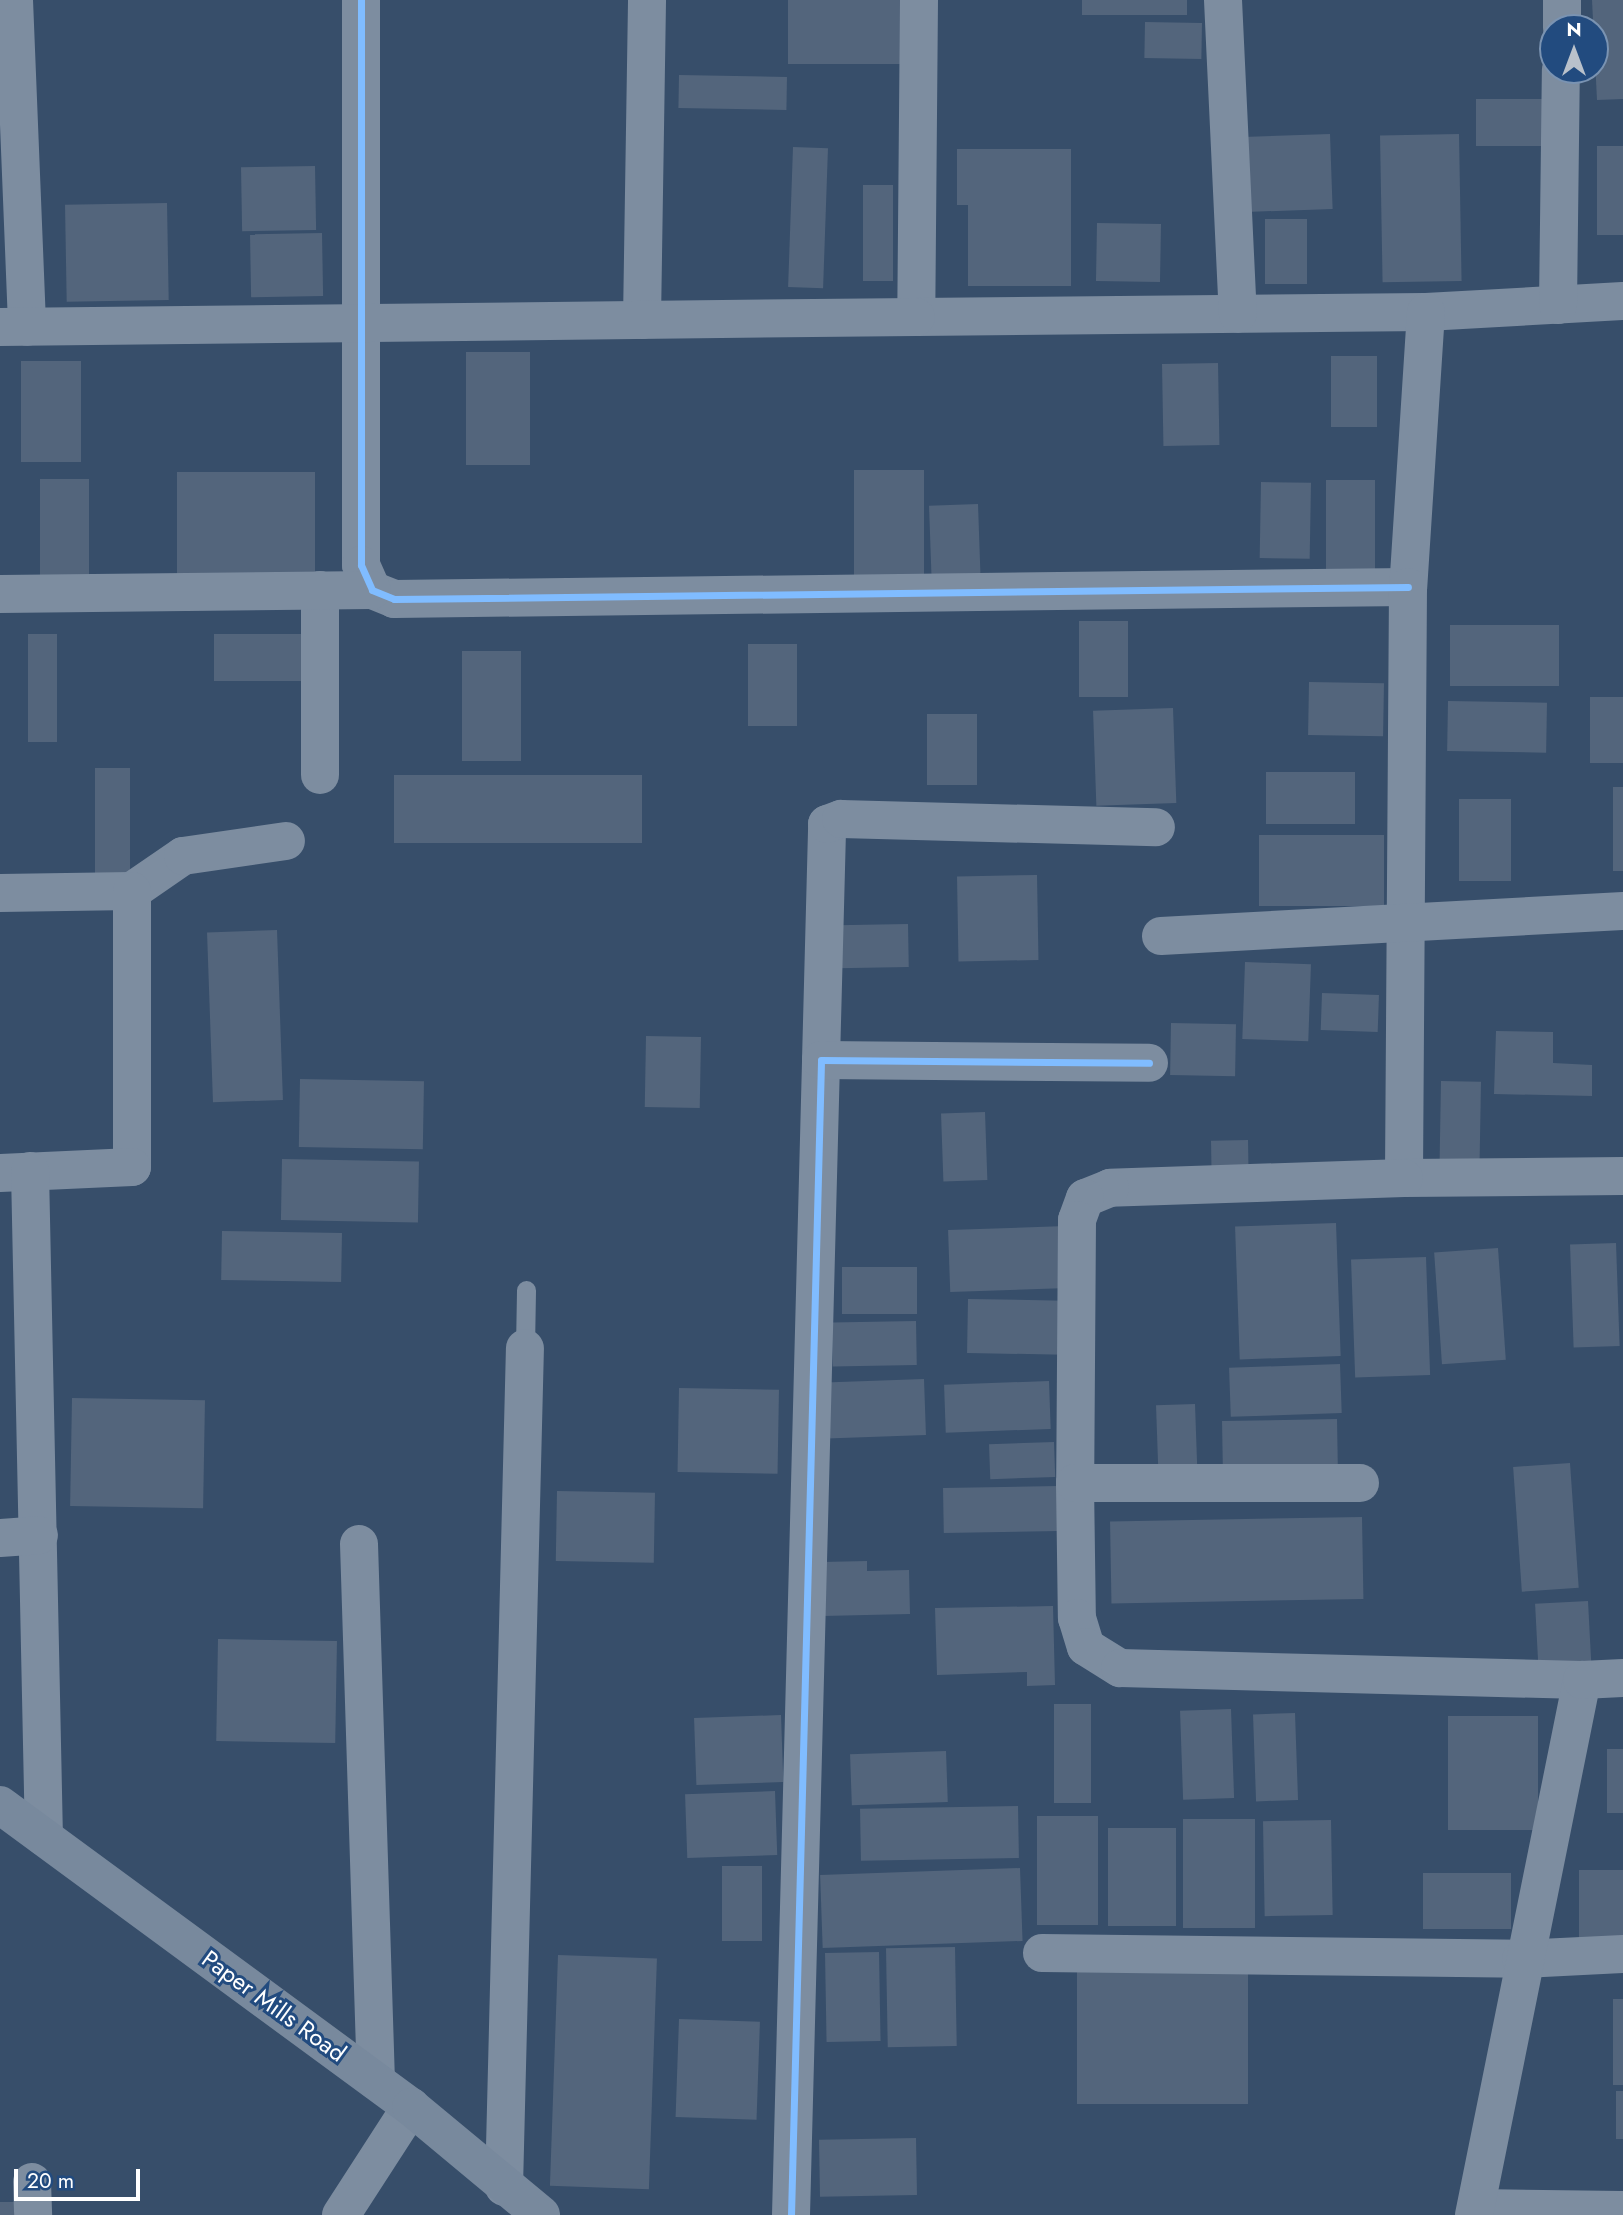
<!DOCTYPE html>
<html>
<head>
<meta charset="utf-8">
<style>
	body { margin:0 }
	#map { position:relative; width:1623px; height:2215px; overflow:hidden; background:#374e6a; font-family:Jost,sans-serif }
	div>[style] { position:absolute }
	.building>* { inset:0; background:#53657c; transform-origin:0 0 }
	.service>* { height:19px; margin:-9.5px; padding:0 9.5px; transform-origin:9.5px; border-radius:9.5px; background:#7d8da0 }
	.minor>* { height:38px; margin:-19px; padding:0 19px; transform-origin:19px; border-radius:19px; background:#7d8da0 }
	.secondary>* { height:38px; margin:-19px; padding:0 19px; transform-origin:19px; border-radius:19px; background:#78899d }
	.cycleway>* { height:7px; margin:-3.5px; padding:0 3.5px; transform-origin:3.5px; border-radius:3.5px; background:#80bcff }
	span { translate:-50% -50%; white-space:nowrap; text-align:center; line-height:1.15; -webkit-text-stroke:6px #224b7f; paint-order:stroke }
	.street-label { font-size:24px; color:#fff }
	.north { position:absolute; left:1539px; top:14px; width:70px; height:70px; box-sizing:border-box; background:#224b7f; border:2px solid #7a93b2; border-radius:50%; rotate:0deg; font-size:19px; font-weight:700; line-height:28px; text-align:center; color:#fff }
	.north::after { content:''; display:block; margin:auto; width:24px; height:32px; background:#b9c1cb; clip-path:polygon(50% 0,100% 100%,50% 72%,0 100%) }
	.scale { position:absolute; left:14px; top:2169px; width:126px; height:32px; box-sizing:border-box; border:4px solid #fff; border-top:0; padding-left:9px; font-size:21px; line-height:24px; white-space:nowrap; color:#fff; -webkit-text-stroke:5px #224b7f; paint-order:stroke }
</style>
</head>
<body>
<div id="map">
	<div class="building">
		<i style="left:788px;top:0;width:117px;height:64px"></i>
		<i style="left:1082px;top:0;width:105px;height:15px"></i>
		<i style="clip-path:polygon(1592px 0,1623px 0,1623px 99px,1597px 100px)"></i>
		<i style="left:1145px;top:22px;width:57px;height:36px;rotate:1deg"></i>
		<i style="left:679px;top:75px;width:108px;height:33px;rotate:1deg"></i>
		<i style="left:1476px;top:99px;width:70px;height:47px"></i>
		<i style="left:1330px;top:134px;width:75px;height:87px;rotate:88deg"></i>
		<i style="left:1459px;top:134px;width:147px;height:79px;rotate:89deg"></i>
		<i style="left:1597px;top:146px;width:26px;height:89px"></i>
		<i style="left:793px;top:147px;width:35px;height:140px;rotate:2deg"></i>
		<i style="clip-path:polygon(957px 149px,1071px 149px,1071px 286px,968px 286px,968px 205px,957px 205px)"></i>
		<i style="left:315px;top:166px;width:64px;height:74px;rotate:89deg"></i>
		<i style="left:863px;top:185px;width:30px;height:96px"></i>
		<i style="left:167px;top:203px;width:97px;height:102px;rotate:89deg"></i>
		<i style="left:1265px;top:219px;width:42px;height:65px"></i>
		<i style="left:1097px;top:223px;width:64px;height:58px;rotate:1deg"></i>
		<i style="left:322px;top:233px;width:63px;height:72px;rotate:89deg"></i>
		<i style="left:466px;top:352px;width:64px;height:113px"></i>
		<i style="left:1331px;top:356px;width:46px;height:71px"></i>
		<i style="left:21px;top:361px;width:60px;height:101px"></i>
		<i style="left:1218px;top:363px;width:82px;height:56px;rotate:89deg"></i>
		<i style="left:854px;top:470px;width:70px;height:106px"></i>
		<i style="left:315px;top:472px;width:114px;height:138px;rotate:90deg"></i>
		<i style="left:40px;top:479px;width:49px;height:109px"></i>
		<i style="left:1326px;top:480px;width:49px;height:92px"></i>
		<i style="left:1261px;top:482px;width:50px;height:76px;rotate:1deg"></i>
		<i style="left:978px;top:504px;width:70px;height:49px;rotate:88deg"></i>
		<i style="left:1079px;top:621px;width:49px;height:76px"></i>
		<i style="left:1559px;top:625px;width:61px;height:109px;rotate:90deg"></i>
		<i style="left:28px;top:634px;width:29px;height:108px"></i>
		<i style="left:313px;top:634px;width:47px;height:99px;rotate:90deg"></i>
		<i style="left:748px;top:644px;width:49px;height:82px"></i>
		<i style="left:462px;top:651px;width:59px;height:110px"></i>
		<i style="left:1309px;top:682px;width:75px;height:53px;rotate:1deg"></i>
		<i style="left:1623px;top:697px;width:66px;height:33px;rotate:90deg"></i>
		<i style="left:1448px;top:701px;width:99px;height:50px;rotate:1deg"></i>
		<i style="left:1173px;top:708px;width:95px;height:80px;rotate:88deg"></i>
		<i style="left:927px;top:714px;width:50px;height:71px"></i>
		<i style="left:95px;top:768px;width:35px;height:118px"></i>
		<i style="left:1266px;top:772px;width:89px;height:52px"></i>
		<i style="left:642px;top:775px;width:68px;height:248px;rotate:90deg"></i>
		<i style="left:1613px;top:787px;width:10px;height:84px"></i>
		<i style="left:1459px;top:799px;width:52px;height:82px"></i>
		<i style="left:1259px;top:835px;width:125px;height:71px"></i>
		<i style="left:1037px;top:875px;width:85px;height:80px;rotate:89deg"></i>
		<i style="left:908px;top:924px;width:43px;height:71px;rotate:89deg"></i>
		<i style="left:277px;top:930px;width:170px;height:70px;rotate:88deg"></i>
		<i style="left:1245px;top:962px;width:66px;height:77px;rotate:2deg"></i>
		<i style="left:1322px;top:993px;width:57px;height:37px;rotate:2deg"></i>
		<i style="left:1171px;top:1023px;width:65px;height:52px;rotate:1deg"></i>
		<i style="clip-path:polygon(1496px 1031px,1553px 1032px,1553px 1063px,1592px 1065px,1592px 1096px,1494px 1094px)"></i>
		<i style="left:646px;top:1036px;width:55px;height:71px;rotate:1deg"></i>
		<i style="left:300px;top:1079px;width:124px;height:68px;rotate:1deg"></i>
		<i style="left:1441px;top:1081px;width:40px;height:90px;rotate:1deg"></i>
		<i style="left:985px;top:1112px;width:68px;height:44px;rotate:88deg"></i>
		<i style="left:1248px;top:1140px;width:42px;height:37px;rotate:89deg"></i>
		<i style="left:282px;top:1159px;width:137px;height:61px;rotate:1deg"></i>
		<i style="left:1336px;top:1223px;width:133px;height:101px;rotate:88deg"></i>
		<i style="left:1066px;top:1226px;width:62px;height:118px;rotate:88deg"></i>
		<i style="left:222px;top:1231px;width:120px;height:49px;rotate:1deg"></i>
		<i style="left:1616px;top:1243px;width:103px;height:46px;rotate:88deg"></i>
		<i style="left:1498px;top:1248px;width:112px;height:64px;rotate:86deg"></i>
		<i style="left:1426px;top:1257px;width:118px;height:75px;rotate:88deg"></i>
		<i style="left:842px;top:1267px;width:75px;height:47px"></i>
		<i style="left:968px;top:1299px;width:97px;height:54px;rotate:1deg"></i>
		<i style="left:916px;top:1321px;width:44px;height:84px;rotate:89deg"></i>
		<i style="left:1340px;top:1364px;width:49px;height:111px;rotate:88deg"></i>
		<i style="left:924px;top:1379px;width:56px;height:99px;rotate:88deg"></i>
		<i style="left:1049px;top:1381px;width:48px;height:105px;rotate:88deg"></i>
		<i style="left:679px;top:1388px;width:100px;height:84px;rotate:1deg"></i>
		<i style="left:72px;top:1398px;width:133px;height:108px;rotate:1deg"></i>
		<i style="left:1195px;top:1404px;width:61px;height:39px;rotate:88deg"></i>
		<i style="left:1337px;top:1419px;width:51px;height:115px;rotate:89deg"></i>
		<i style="left:1054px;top:1442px;width:35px;height:65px;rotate:88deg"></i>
		<i style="left:1570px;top:1463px;width:125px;height:57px;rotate:86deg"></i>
		<i style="left:1058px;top:1486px;width:45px;height:115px;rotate:89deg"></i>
		<i style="left:557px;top:1491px;width:98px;height:70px;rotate:1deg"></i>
		<i style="left:1362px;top:1517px;width:82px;height:252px;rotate:89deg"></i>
		<i style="clip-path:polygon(867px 1561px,867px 1571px,909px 1570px,910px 1614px,823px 1616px,822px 1562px)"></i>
		<i style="left:1588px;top:1601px;width:66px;height:53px;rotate:87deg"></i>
		<i style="clip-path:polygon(1053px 1606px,1055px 1685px,1027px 1686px,1027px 1672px,937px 1675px,935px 1608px)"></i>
		<i style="left:218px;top:1639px;width:119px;height:102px;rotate:1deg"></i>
		<i style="left:1054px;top:1704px;width:37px;height:99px"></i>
		<i style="left:1231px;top:1709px;width:89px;height:51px;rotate:88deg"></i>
		<i style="left:1295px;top:1713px;width:87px;height:42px;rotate:88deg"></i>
		<i style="left:781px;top:1715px;width:67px;height:87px;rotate:88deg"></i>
		<i style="left:1448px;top:1716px;width:90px;height:114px"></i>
		<i style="left:1607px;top:1749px;width:16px;height:64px"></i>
		<i style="left:946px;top:1751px;width:51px;height:96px;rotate:88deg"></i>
		<i style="left:775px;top:1791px;width:64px;height:90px;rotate:88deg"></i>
		<i style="left:1018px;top:1806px;width:52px;height:158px;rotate:89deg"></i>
		<i style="left:1037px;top:1816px;width:61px;height:109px"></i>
		<i style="left:1255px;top:1819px;width:109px;height:72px;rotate:90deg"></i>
		<i style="left:1331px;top:1820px;width:95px;height:68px;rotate:89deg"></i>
		<i style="left:1108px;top:1828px;width:68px;height:98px"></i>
		<i style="left:722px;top:1866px;width:40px;height:75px"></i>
		<i style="left:1020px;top:1868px;width:73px;height:200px;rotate:88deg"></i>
		<i style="left:1579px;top:1870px;width:44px;height:69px"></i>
		<i style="left:1423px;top:1873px;width:88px;height:56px"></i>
		<i style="left:955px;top:1947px;width:99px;height:69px;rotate:89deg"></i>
		<i style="left:879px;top:1952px;width:89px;height:54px;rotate:89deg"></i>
		<i style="left:558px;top:1955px;width:99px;height:231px;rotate:2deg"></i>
		<i style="left:1077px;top:1961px;width:171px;height:143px"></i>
		<i style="left:1613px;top:1999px;width:10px;height:86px"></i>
		<i style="left:679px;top:2019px;width:81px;height:98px;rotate:2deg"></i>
		<i style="left:1616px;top:2091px;width:7px;height:48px"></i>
		<i style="left:916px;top:2138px;width:57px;height:97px;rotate:89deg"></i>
		<i style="left:0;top:2202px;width:14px;height:13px"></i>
	</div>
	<div class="service">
		<i style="left:525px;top:1348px;width:58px;rotate:-89deg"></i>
	</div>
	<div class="minor">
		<i style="left:14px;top:0;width:327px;rotate:87.7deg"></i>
		<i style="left:361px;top:0;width:565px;rotate:90deg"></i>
		<i style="left:361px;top:565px;width:27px;rotate:66deg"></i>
		<i style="left:372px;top:590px;width:24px;rotate:22deg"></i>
		<i style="left:394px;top:599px;width:1014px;rotate:-0.68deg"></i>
		<i style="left:919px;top:0;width:317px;rotate:90.5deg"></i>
		<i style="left:916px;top:317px;width:510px;rotate:-0.56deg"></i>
		<i style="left:1426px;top:312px;width:197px;rotate:-3.2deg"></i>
		<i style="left:1223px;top:0;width:314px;rotate:87.3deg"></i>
		<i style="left:1562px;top:28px;width:28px;rotate:-90deg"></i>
		<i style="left:1558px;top:305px;width:235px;rotate:-89.3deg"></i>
		<i style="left:1426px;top:312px;width:276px;rotate:93.7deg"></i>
		<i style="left:1408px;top:587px;width:591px;rotate:90.39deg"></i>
		<i style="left:1404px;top:1178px;width:219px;rotate:-0.5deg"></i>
		<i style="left:642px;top:320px;width:320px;rotate:-89.1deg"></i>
		<i style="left:0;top:327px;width:916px;rotate:-0.63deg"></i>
		<i style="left:320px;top:590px;width:185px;rotate:90deg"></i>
		<i style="left:0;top:594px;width:372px;rotate:-0.6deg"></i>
		<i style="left:132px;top:891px;width:62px;rotate:-34.5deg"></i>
		<i style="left:183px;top:856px;width:104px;rotate:-8.3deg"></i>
		<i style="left:0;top:893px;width:132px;rotate:-0.9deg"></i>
		<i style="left:132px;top:891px;width:276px;rotate:90deg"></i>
		<i style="left:132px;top:1167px;width:132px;rotate:177.4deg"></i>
		<i style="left:1161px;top:936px;width:463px;rotate:-3.1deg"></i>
		<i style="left:821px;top:1060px;width:236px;rotate:-88.5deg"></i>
		<i style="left:827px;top:824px;width:15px;rotate:-20deg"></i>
		<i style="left:841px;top:819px;width:315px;rotate:1.5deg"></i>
		<i style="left:30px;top:1171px;width:666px;rotate:88.8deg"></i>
		<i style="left:1404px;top:1178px;width:294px;rotate:178.1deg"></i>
		<i style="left:1110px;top:1188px;width:27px;rotate:158deg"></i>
		<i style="left:1085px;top:1198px;width:23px;rotate:110deg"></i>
		<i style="left:1077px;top:1220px;width:263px;rotate:90.4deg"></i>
		<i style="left:1075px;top:1483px;width:135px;rotate:89.2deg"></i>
		<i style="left:1077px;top:1618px;width:30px;rotate:73deg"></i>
		<i style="left:1086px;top:1647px;width:40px;rotate:32deg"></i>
		<i style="left:1120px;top:1668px;width:462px;rotate:1.5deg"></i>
		<i style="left:1075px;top:1483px;width:285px"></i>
		<i style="left:0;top:1538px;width:39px;rotate:-4deg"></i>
		<i style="left:359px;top:1544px;width:537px;rotate:88.19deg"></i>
		<i style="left:1042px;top:1953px;width:479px;rotate:0.7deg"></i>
		<i style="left:1521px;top:1959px;width:102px;rotate:-2.8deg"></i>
		<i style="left:32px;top:2182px;width:33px;rotate:88deg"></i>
		<i style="left:504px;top:2187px;width:839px;rotate:-88.57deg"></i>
		<i style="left:1476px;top:2208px;width:147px;rotate:0.8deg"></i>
		<i style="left:341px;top:2215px;width:129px;rotate:-57.1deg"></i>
		<i style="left:791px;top:2215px;width:1155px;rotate:-88.51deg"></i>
		<i style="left:821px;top:1060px;width:328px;rotate:0.5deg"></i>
		<i style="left:1474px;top:2215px;width:546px;rotate:-78.59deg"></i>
		<i style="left:1582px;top:1680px;width:41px;rotate:-2.8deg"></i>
	</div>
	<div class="secondary">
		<i style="left:0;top:1805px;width:510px;rotate:36.31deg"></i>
		<i style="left:411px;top:2107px;width:169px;rotate:39.7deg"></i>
	</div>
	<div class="cycleway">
		<i style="left:361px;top:0;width:565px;rotate:90deg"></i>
		<i style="left:361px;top:565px;width:27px;rotate:66deg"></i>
		<i style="left:372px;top:590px;width:24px;rotate:22deg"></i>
		<i style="left:394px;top:599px;width:1014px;rotate:-0.68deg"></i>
		<i style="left:791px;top:2215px;width:1155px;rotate:-88.51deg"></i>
		<i style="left:821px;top:1060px;width:328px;rotate:0.5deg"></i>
	</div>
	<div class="street-label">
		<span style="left:274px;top:2006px;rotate:36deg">Paper Mills Road</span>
	</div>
	<div class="north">N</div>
	<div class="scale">20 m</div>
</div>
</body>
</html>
